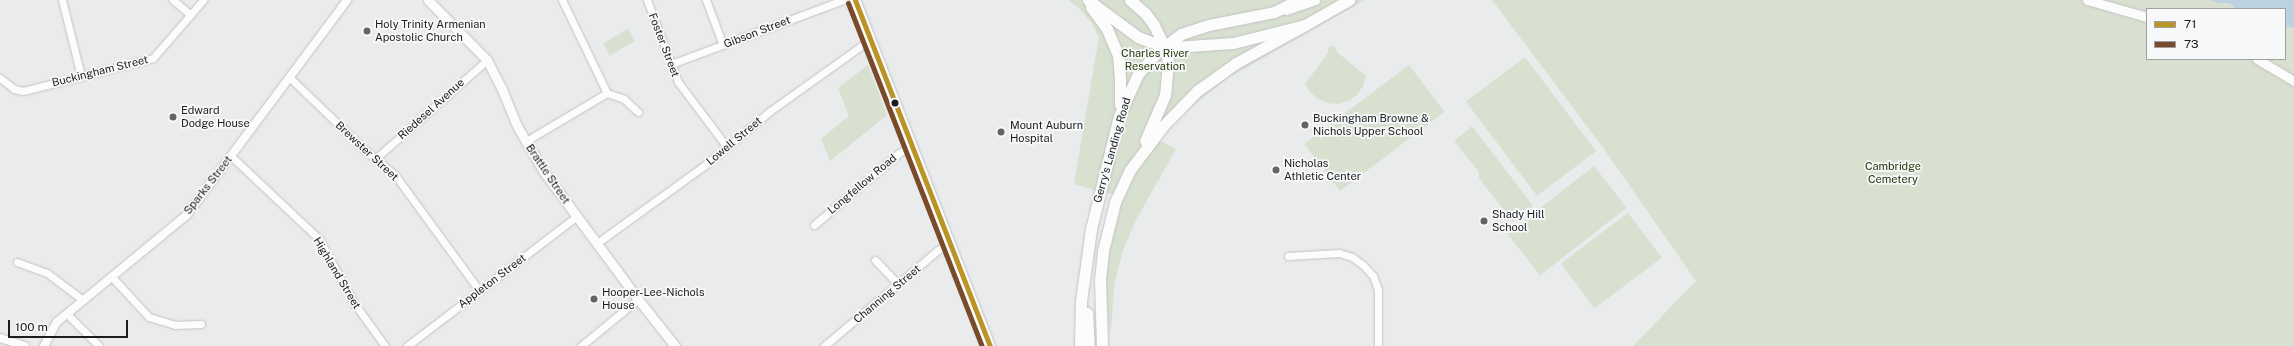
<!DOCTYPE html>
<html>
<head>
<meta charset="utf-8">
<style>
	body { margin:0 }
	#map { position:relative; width:2294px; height:346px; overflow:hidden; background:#eaebec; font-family:"Public Sans",sans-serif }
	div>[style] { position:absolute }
	.green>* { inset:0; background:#d8e0d0; transform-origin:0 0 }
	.water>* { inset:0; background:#bcd2e1 }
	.roads { filter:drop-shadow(0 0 1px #c2c3c4) drop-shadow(0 0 1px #c2c3c4) }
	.minor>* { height:7px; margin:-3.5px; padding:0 3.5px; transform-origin:3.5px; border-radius:3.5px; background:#fcfcfc }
	.tertiary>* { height:8px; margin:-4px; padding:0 4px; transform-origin:4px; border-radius:4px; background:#fcfcfc }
	.secondary>* { height:9px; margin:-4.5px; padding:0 4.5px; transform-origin:4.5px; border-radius:4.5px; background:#fcfcfc }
	.primary>* { height:10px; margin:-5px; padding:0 5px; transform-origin:5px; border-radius:5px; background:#fcfcfc }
	.trunk>* { height:11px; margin:-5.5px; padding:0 5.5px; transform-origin:5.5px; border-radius:5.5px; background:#fcfcfc }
	.bus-1>* { height:5px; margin:-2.5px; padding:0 2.5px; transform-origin:2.5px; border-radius:2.5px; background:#bb9428 }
	.bus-2>* { height:5px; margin:-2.5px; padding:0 2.5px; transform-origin:2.5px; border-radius:2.5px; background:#7a4b2a }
	.dots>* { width:11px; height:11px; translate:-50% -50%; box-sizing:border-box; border:2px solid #f7f8fa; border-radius:50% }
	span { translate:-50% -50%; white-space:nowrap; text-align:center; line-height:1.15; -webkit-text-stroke:3.5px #f7f8fa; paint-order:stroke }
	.poi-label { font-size:11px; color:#1c1c1d }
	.left { translate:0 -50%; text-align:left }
	.street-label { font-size:11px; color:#1c1c1d }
	.park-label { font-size:11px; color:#283908 }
	.legend { position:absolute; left:2146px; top:8px; width:140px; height:52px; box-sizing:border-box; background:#f7f8fa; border:1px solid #9fa0a2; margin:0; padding:5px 7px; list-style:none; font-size:12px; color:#1c1c1d }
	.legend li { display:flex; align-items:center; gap:8px; height:20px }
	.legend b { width:20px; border:1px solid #9fa0a2 }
	.scale { position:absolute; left:8px; top:320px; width:120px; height:18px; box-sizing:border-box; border:2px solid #1c1c1d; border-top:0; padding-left:5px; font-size:12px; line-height:14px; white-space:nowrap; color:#1c1c1d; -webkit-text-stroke:3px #f7f8fa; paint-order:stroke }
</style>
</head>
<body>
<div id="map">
	<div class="green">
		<i style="clip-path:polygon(1068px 0,1365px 0,1228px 78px,1187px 110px,1159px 140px,1176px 149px,1136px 220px,1123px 250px,1115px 281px,1110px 337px,1106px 287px,1107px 257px,1121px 197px,1074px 184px,1099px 37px,1091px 22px,1079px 8px)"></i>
		<i style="clip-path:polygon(1492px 0,2209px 0,2218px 3px,2230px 3px,2233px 5px,2235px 9px,2147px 9px,2147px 59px,2285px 59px,2285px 27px,2294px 28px,2294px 346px,1633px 346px,1696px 281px,1604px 149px)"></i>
		<i style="left:628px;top:29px;width:14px;height:29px;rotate:60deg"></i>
		<i style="clip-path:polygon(1332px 46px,1336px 48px,1337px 52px,1366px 76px,1363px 86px,1357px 95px,1348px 101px,1338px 104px,1328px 103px,1318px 99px,1310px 92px,1305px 84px,1328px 53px,1328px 47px)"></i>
		<i style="left:1525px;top:57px;width:118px;height:74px;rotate:53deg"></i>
		<i style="clip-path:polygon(868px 65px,887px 115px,830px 161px,821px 139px,849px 116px,838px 88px)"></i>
		<i style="left:1409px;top:65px;width:59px;height:131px;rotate:53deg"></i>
		<i style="clip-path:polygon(1472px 126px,1533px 206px,1513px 222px,1479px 178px,1479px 172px,1454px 141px)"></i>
		<i style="left:1594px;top:166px;width:53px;height:110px;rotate:52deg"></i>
		<i style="left:1628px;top:213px;width:56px;height:84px;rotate:53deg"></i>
	</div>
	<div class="water">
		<i style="clip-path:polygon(2209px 0,2294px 0,2294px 28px,2285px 27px,2285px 9px,2235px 9px,2230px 3px,2218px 3px)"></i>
	</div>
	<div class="roads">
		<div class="minor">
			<i style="left:62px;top:0;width:78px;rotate:76deg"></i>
			<i style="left:173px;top:0;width:23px;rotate:40deg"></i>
			<i style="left:647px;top:0;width:88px;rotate:69.3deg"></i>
			<i style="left:678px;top:82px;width:80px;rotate:53.1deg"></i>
			<i style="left:706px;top:0;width:48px;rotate:69.3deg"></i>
			<i style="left:671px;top:64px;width:184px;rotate:-20.4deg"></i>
			<i style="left:0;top:78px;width:18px;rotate:38deg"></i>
			<i style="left:14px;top:89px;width:9px;rotate:13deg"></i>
			<i style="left:23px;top:91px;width:134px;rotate:-14.2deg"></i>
			<i style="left:153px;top:58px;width:77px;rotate:-49.2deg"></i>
			<i style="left:290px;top:78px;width:103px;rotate:43.8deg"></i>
			<i style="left:364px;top:149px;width:40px;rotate:40deg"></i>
			<i style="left:395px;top:175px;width:142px;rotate:53.9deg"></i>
			<i style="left:607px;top:93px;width:18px;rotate:19deg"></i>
			<i style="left:624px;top:99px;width:19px;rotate:43deg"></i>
			<i style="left:526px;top:141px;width:94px;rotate:-30.7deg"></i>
			<i style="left:607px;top:93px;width:103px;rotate:-115.8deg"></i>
			<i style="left:231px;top:156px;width:121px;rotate:43.3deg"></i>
			<i style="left:319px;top:239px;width:73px;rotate:61.3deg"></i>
			<i style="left:354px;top:303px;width:53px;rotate:54.2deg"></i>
			<i style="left:375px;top:159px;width:149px;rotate:-41.5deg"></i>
			<i style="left:814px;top:225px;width:111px;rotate:-40.3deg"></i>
			<i style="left:899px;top:153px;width:15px;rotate:-28deg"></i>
			<i style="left:597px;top:243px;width:133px;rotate:-35.8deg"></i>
			<i style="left:705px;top:165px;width:85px;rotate:-39.7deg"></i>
			<i style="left:770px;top:111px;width:124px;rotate:-35.5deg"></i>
			<i style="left:1288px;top:256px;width:51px;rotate:-3.4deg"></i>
			<i style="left:1339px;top:253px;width:14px;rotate:17deg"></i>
			<i style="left:1352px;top:257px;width:14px;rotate:36deg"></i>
			<i style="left:1363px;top:265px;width:15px;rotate:48deg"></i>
			<i style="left:1373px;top:276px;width:15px;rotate:70deg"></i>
			<i style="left:1378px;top:290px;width:56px;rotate:90deg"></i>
			<i style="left:875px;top:260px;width:33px;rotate:46deg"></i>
			<i style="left:17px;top:262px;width:32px;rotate:20deg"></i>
			<i style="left:47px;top:273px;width:45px;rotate:36.9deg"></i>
			<i style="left:111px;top:276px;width:56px;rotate:47.2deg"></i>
			<i style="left:149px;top:317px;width:27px;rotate:17deg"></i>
			<i style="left:175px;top:325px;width:26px;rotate:-2deg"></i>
			<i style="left:67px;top:314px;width:45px;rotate:45deg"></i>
			<i style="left:407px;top:346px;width:214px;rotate:-37.4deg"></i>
			<i style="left:581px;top:346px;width:74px;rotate:-39.5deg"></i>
			<i style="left:824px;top:346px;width:149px;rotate:-40.1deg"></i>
			<i style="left:938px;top:250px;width:13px;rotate:-27deg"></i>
		</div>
		<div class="tertiary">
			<i style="left:0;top:338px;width:26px;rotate:18deg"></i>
			<i style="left:44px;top:346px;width:27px;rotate:-62deg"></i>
			<i style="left:57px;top:322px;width:168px;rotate:-39.5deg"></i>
			<i style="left:187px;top:215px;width:268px;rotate:-53.3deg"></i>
		</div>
		<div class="secondary">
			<i style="left:428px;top:0;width:84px;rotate:45.5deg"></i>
			<i style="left:487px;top:60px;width:30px;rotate:63deg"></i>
			<i style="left:501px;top:87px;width:42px;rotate:67.7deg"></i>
			<i style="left:517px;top:126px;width:53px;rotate:59.6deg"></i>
			<i style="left:544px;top:172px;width:158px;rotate:53.5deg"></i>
			<i style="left:638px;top:299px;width:60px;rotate:51.8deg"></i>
			<i style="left:2087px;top:0;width:62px;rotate:15.8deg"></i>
			<i style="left:1286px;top:10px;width:31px;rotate:-19deg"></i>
			<i style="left:2257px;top:59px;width:43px;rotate:30.7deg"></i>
		</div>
		<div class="primary">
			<i style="left:855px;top:0;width:371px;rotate:68.7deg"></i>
		</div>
		<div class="trunk">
			<i style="left:1088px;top:0;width:62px;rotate:36.5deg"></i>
			<i style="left:1138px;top:37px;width:22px;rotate:21deg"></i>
			<i style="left:1159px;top:45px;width:16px;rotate:7deg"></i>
			<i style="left:1175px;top:47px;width:58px;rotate:-3.9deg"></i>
			<i style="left:1233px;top:43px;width:74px;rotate:-14deg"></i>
			<i style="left:1305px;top:25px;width:51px;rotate:-29.6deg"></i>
			<i style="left:1130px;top:0;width:20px;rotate:41deg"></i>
			<i style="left:1145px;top:13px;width:15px;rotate:53deg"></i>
			<i style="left:1154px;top:25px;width:26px;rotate:65deg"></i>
			<i style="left:1165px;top:49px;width:13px;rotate:77deg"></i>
			<i style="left:1168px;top:62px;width:33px;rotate:95deg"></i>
			<i style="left:1165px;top:95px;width:50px;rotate:113.5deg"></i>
			<i style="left:1091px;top:7px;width:27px;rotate:54deg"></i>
			<i style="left:1107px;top:29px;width:28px;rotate:67deg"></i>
			<i style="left:1118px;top:55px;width:21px;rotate:85deg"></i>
			<i style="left:1120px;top:76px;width:28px;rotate:90deg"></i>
			<i style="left:1087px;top:313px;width:33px;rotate:87deg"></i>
			<i style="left:1080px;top:346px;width:45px;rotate:-88.7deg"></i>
			<i style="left:1081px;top:301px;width:73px;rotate:-82.1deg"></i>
			<i style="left:1091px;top:229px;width:116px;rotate:-76.1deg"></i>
			<i style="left:1119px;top:116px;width:46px;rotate:-65.7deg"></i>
			<i style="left:1138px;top:74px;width:30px;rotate:-49deg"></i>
			<i style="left:1158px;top:51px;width:29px;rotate:-36deg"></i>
			<i style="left:1181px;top:34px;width:29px;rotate:-18deg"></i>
			<i style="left:1209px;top:25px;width:66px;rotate:-11.3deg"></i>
			<i style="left:1274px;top:12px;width:28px;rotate:-26deg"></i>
			<i style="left:1102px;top:346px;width:66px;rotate:-91.7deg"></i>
			<i style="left:1100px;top:280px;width:29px;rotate:-84deg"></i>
			<i style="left:1103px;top:251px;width:50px;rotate:-76.2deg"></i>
			<i style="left:1115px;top:202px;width:35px;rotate:-65deg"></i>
			<i style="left:1130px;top:170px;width:55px;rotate:-53.1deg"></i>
			<i style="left:1163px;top:126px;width:49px;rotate:-45.8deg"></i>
			<i style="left:1197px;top:91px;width:48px;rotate:-35.7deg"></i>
			<i style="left:1236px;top:63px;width:79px;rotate:-28.8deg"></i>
		</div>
	</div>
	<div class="bus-1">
		<i style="left:855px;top:0;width:371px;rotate:68.7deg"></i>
	</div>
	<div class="bus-2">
		<i style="left:848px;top:3px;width:368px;rotate:68.7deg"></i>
	</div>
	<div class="dots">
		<i style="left:367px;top:31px;background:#646465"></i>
		<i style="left:895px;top:103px;background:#1c1c1d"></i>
		<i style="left:173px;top:117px;background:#646465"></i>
		<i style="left:1305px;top:125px;background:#646465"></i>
		<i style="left:1001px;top:132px;background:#646465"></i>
		<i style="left:1276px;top:170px;background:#646465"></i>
		<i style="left:1484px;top:221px;background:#646465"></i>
		<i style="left:594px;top:299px;background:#646465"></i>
	</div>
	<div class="poi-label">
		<span class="left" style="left:375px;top:31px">Holy Trinity Armenian<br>Apostolic Church</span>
		<span class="left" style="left:181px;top:117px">Edward<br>Dodge House</span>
		<span class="left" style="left:1313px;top:125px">Buckingham Browne &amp;<br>Nichols Upper School</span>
		<span class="left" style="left:1010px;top:132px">Mount Auburn<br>Hospital</span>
		<span class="left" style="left:1284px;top:170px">Nicholas<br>Athletic Center</span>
		<span class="left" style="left:1492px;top:221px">Shady Hill<br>School</span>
		<span class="left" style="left:602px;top:299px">Hooper-Lee-Nichols<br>House</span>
	</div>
	<div class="street-label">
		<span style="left:757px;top:32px;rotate:-21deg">Gibson Street</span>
		<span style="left:664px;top:45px;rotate:69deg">Foster Street</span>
		<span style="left:100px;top:71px;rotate:-14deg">Buckingham Street</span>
		<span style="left:431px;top:109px;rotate:-42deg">Riedesel Avenue</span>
		<span style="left:734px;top:141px;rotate:-40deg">Lowell Street</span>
		<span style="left:1112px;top:150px;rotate:-74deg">Gerry's Landing Road</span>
		<span style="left:367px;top:151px;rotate:43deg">Brewster Street</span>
		<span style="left:548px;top:174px;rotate:56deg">Brattle Street</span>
		<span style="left:862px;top:184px;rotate:-40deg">Longfellow Road</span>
		<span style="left:208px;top:185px;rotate:-52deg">Sparks Street</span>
		<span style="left:337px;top:273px;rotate:59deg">Highland Street</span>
		<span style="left:492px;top:281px;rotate:-37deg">Appleton Street</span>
		<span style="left:887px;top:294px;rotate:-40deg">Channing Street</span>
	</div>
	<div class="park-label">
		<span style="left:1155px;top:60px">Charles River<br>Reservation</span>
		<span style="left:1893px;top:173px">Cambridge<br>Cemetery</span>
	</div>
	<ul class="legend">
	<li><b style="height:5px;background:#bb9428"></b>71</li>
	<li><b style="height:5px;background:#7a4b2a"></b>73</li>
	</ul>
	<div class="scale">100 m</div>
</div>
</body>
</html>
